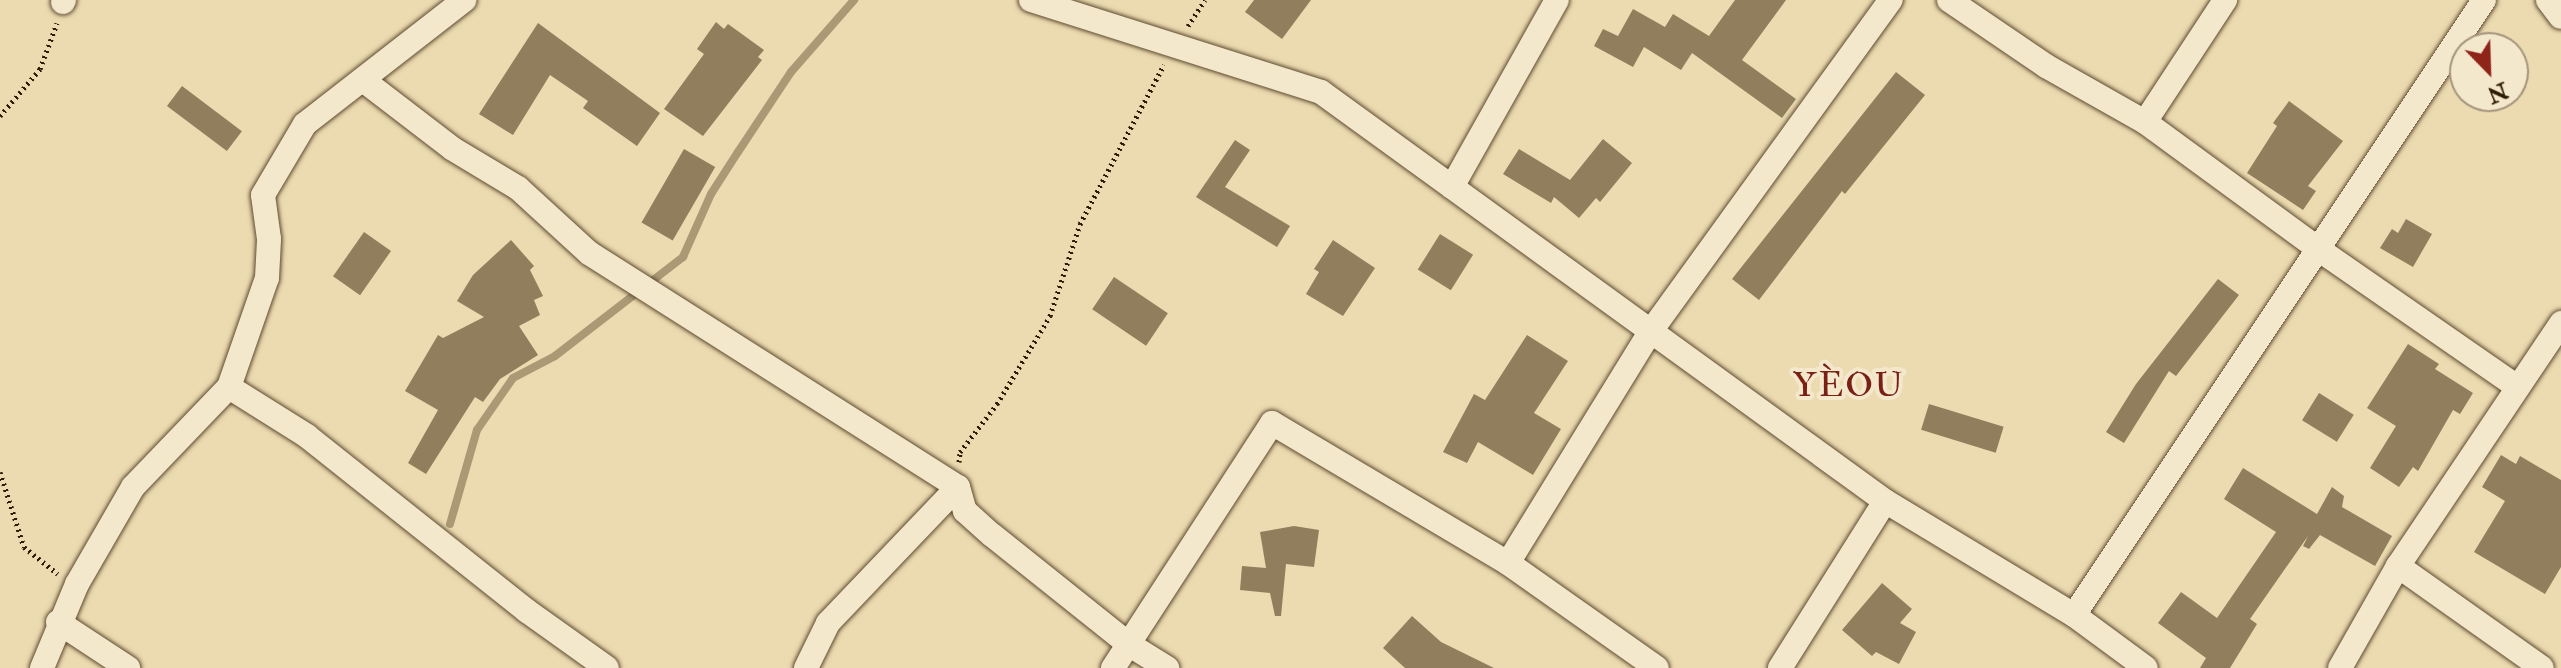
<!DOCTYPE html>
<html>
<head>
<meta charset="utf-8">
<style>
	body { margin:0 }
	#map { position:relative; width:2561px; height:668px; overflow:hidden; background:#ecdab0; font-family:"IM FELL Double Pica",serif }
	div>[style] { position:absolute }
	.stream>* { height:8px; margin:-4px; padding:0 4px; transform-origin:4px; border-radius:4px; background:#ab9976 }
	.building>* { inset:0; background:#907e5d; transform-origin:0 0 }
	.path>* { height:5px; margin-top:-2.5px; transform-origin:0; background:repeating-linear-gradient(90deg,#2d1b04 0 2px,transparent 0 6px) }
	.roads { filter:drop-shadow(0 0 2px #5d4b2f) drop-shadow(0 0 2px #5d4b2f) }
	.minor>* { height:24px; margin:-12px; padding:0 12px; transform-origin:12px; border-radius:12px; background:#f3e7cc }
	span { translate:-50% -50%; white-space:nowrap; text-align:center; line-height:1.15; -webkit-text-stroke:8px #f3e7cc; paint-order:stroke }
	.quarter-label { font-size:34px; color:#7a1f14; letter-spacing:2px }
	.north { position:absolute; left:2449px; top:32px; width:80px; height:80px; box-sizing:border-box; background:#f3e7cc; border:2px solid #a4957c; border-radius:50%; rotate:157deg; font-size:22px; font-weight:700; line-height:32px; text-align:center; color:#2d1b04 }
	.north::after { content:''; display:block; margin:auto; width:28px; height:36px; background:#8f2418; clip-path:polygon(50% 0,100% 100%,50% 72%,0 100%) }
</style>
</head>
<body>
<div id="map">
	<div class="stream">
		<i style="left:450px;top:524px;width:98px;rotate:-74deg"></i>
		<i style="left:477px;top:430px;width:63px;rotate:-55.3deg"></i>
		<i style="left:513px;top:378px;width:47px;rotate:-27.6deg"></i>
		<i style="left:555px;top:356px;width:162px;rotate:-37.7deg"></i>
		<i style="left:683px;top:257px;width:69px;rotate:-66deg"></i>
		<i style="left:711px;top:194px;width:50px;rotate:-57.3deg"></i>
		<i style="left:738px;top:152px;width:96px;rotate:-56.5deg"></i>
		<i style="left:791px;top:72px;width:96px;rotate:-48.8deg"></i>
	</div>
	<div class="building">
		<i style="clip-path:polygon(1254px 0,1311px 0,1282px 39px,1245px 12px)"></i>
		<i style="clip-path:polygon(1735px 0,1786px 0,1742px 60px,1796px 99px,1782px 118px,1692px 53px,1681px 70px,1644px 47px,1633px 67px,1594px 46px,1603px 29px,1618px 36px,1633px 9px,1665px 27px,1673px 14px,1709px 36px)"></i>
		<i style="clip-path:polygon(716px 22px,724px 29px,728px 24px,764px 50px,758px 57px,762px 60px,703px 136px,664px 109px,704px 54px,697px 49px)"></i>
		<i style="clip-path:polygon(538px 23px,660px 113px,637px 146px,583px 108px,588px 101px,550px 75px,513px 135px,479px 114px)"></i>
		<i style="clip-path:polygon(1896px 72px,1925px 95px,1845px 194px,1842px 191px,1759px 300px,1732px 279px)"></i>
		<i style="left:182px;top:86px;width:75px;height:25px;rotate:37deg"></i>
		<i style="clip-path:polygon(2289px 101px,2343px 141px,2308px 186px,2316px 191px,2303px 210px,2247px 173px,2277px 126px,2273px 123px)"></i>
		<i style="clip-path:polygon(1603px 139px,1632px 163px,1600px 202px,1596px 198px,1579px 218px,1554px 197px,1551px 203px,1503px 174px,1519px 149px,1570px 180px)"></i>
		<i style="clip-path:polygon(1235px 140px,1250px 150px,1225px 187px,1290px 226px,1277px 247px,1196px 197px)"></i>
		<i style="left:684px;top:149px;width:36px;height:85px;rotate:30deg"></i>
		<i style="clip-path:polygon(2406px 219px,2432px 234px,2413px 267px,2380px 248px,2392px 229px,2398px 233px)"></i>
		<i style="left:364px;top:232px;width:33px;height:54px;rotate:35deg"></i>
		<i style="left:1440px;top:234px;width:39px;height:42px;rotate:32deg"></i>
		<i style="clip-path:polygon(511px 240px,534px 266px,530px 270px,543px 296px,534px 300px,540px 315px,519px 326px,538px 355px,500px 379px,483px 402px,475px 397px,426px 474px,408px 463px,438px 410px,405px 391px,438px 335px,443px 338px,484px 317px,457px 301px,473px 275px)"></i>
		<i style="clip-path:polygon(1333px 240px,1375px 268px,1343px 316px,1306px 294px,1319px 272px,1314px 269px)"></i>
		<i style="left:1114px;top:277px;width:65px;height:39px;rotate:34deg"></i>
		<i style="clip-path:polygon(2218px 279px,2239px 295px,2176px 376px,2169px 371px,2124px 443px,2106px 432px,2136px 384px)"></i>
		<i style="clip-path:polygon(1527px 335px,1568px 361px,1534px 413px,1561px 429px,1533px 475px,1478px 442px,1467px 463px,1443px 452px,1474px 394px,1485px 400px)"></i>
		<i style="clip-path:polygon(2408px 344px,2439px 364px,2435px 369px,2473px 393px,2460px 414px,2453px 410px,2418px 471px,2413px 467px,2399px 487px,2370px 468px,2396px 426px,2367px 408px)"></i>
		<i style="left:2319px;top:393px;width:41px;height:32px;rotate:32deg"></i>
		<i style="left:1929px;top:404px;width:78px;height:27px;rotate:17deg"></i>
		<i style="clip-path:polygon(2501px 455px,2516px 464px,2520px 456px,2561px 480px,2561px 567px,2545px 594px,2474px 552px,2505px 501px,2482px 487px)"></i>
		<i style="clip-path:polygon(2243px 468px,2317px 514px,2332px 487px,2344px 496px,2342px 507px,2392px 536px,2375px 566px,2320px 535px,2309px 549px,2303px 546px,2308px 536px,2250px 619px,2257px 624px,2230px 668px,2200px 668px,2206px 658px,2158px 623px,2181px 592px,2217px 618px,2276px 532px,2224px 499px)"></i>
		<i style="clip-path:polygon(1294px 526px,1319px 530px,1314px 567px,1286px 564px,1281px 616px,1275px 616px,1270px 593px,1240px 590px,1242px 566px,1266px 568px,1260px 532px)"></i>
		<i style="clip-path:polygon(1882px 583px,1912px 609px,1900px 623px,1916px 632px,1899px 664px,1876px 652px,1872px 656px,1842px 630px)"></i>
		<i style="clip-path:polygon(1412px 616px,1441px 642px,1494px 668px,1405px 668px,1383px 648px)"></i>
	</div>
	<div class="path">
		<i style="left:1188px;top:26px;width:31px;rotate:-57deg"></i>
		<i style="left:0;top:116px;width:62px;rotate:-49.6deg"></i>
		<i style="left:40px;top:69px;width:49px;rotate:-69.7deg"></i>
		<i style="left:959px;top:462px;width:10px;rotate:-84deg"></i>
		<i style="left:960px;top:452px;width:61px;rotate:-52.4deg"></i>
		<i style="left:997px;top:404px;width:103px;rotate:-58.9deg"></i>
		<i style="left:1050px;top:316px;width:97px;rotate:-71.9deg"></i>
		<i style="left:1080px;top:224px;width:180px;rotate:-62.2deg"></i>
		<i style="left:0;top:472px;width:79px;rotate:72.3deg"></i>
		<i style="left:24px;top:547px;width:43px;rotate:38.5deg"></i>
	</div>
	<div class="roads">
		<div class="minor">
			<i style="left:1031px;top:0;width:304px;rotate:17.6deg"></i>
			<i style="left:1321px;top:92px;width:697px;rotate:35.95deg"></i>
			<i style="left:1885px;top:501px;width:221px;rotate:31.1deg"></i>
			<i style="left:2074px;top:615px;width:89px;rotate:36.4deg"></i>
			<i style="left:1949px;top:0;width:117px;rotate:34.2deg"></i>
			<i style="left:2046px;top:66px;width:114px;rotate:29.5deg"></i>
			<i style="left:2145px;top:122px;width:146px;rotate:-56.7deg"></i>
			<i style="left:2548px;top:0;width:21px;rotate:53deg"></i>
			<i style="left:63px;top:2px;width:2px;rotate:-63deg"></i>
			<i style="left:363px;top:80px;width:113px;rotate:37.5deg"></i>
			<i style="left:453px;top:149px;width:76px;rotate:31deg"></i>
			<i style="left:518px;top:188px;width:96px;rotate:42.5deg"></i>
			<i style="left:589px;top:253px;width:437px;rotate:32.4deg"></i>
			<i style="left:958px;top:487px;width:25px;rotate:74deg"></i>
			<i style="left:965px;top:511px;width:36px;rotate:42deg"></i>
			<i style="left:992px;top:535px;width:176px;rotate:38.6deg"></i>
			<i style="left:1130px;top:645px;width:44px;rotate:31.9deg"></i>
			<i style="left:2145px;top:122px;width:218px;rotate:36.2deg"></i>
			<i style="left:2321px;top:251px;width:237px;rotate:34.7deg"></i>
			<i style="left:1452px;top:187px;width:214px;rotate:-60.7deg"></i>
			<i style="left:229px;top:387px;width:92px;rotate:32.1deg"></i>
			<i style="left:307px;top:436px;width:281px;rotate:38.5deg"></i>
			<i style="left:527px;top:611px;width:98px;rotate:35.5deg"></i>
			<i style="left:1508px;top:563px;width:273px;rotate:-58.4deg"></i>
			<i style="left:1651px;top:331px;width:409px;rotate:-54.1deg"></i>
			<i style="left:2398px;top:566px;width:176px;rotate:35.3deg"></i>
			<i style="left:2074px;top:615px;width:739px;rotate:-56.31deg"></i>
			<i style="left:58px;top:622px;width:84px;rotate:33.3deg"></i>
			<i style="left:42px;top:668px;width:91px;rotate:-67.4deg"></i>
			<i style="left:77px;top:584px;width:112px;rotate:-60deg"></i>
			<i style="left:133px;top:487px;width:139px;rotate:-46.2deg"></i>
			<i style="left:229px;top:387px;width:115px;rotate:-70.8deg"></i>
			<i style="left:267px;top:278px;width:39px;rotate:-87deg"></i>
			<i style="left:269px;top:239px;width:44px;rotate:-97.8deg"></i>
			<i style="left:263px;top:195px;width:82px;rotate:-59.4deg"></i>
			<i style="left:305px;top:124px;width:202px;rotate:-37.9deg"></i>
			<i style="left:806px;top:668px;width:50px;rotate:-63.9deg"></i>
			<i style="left:828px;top:623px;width:188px;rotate:-46.3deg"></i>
			<i style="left:1113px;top:668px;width:292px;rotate:-57deg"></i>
			<i style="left:1272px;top:423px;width:274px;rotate:30.7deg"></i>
			<i style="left:1508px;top:563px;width:182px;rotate:35.2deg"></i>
			<i style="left:1780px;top:668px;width:197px;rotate:-57.8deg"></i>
			<i style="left:2340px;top:668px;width:117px;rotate:-60.4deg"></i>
			<i style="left:2398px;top:566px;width:293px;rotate:-56.1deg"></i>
		</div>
	</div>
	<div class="quarter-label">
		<span style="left:1849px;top:386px">YÈOU</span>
	</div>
	<div class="north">N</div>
</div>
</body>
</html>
